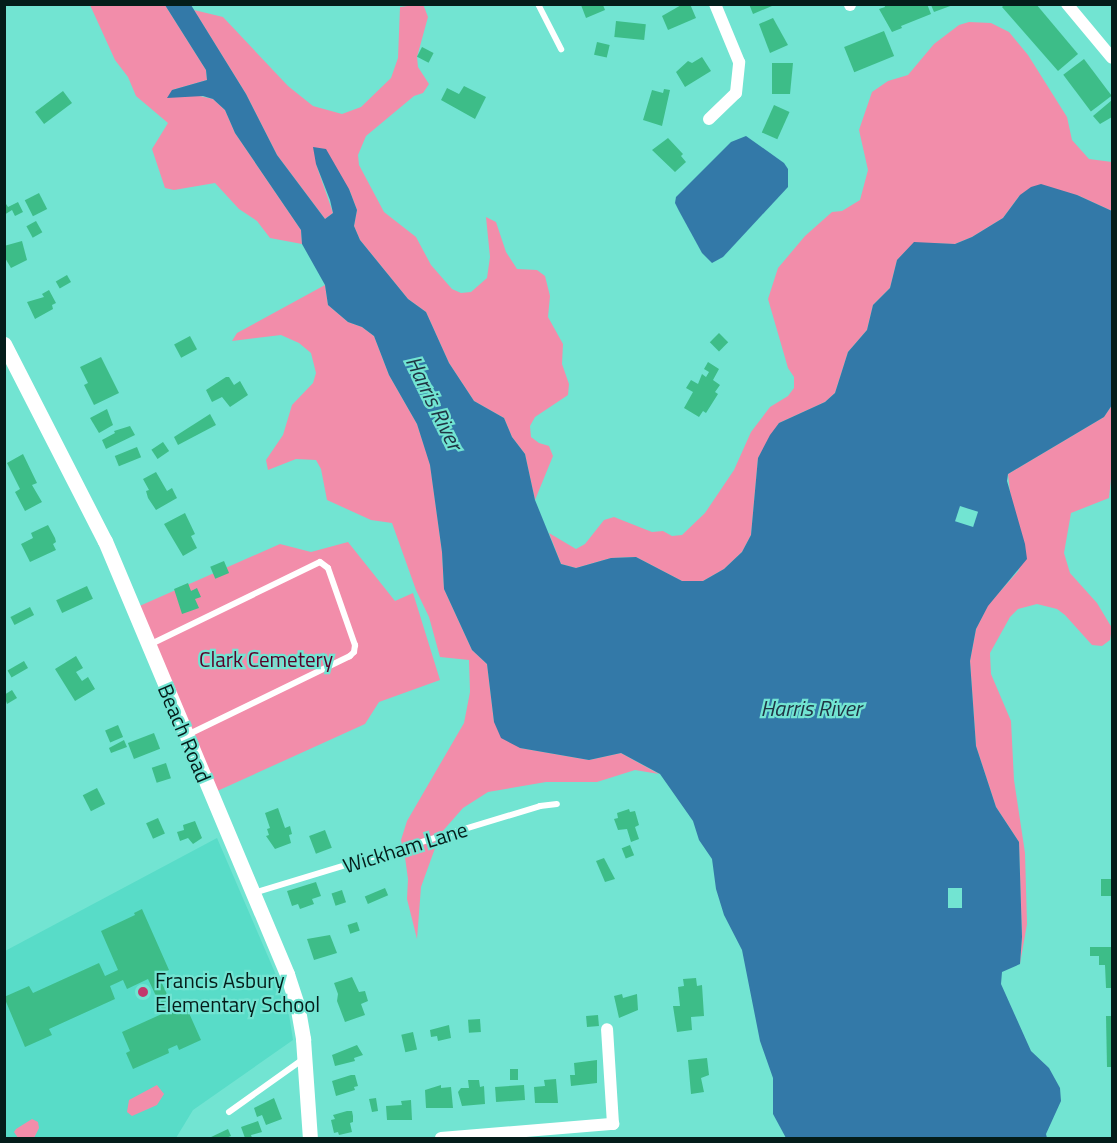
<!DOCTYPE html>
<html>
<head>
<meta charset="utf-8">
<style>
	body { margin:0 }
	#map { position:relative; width:1117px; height:1143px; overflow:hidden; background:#72e4d2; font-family:"Titillium Web",sans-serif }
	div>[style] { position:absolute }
	.built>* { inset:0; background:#58dcc8 }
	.green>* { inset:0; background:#f28daa }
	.water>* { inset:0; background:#3379a8 }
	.pier>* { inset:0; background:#72e4d2; transform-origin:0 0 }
	.building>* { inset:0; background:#3dbd88; transform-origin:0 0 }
	.service>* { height:6px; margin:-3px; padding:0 3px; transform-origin:3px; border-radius:3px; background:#fff }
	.minor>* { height:12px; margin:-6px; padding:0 6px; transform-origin:6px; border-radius:6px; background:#fff }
	.tertiary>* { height:15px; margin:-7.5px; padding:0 7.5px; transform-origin:7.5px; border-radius:7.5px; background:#fff }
	.dots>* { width:16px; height:16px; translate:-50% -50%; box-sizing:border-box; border:3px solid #72e4d2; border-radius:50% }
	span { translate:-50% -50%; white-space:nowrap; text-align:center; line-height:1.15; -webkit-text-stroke:4.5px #72e4d2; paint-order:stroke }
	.park-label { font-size:21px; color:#580028 }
	.street-label { font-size:21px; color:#041d1a }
	.poi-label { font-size:21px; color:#041d1a }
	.left { translate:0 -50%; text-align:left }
	.water-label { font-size:22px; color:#203545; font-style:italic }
	.frame { position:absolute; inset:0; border:6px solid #041d1a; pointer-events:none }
</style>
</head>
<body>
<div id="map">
	<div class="built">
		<i style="clip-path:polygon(217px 838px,276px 975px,288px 1008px,293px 1040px,193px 1110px,176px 1138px,5px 1138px,5px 951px)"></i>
	</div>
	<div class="green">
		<i style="clip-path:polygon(423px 4px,428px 17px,417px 57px,418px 67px,429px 84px,423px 93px,414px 96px,366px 136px,358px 155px,359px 165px,384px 212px,416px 237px,431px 265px,452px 289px,461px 293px,471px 292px,487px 278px,490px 257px,486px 217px,496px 222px,506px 252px,517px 269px,537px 270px,545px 276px,550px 296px,548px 317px,563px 344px,562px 364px,569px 384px,568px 395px,535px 417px,530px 426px,531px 437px,539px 443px,549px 446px,553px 456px,535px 500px,525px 454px,512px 437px,504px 418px,474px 401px,449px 363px,426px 312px,408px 299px,360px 240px,354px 226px,357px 210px,349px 189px,316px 164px,333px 213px,325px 219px,277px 155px,246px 94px,194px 10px,223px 17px,288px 86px,313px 106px,342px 114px,361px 107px,391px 78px,398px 58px,400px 7px)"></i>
		<i style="clip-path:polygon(90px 5px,165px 5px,206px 70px,207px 80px,172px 90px,213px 99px,225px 110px,235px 133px,301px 230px,302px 244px,270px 238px,257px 221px,239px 209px,215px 183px,174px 190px,165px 188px,152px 149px,168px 123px,136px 96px,128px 77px,115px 60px)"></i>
		<i style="clip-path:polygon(969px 22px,991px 23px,1009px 32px,1028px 55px,1067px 117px,1072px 140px,1089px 159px,1112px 162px,1112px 211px,1077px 195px,1020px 195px,1003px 218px,972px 237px,955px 244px,914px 243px,897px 260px,890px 288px,873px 305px,867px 330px,848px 352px,835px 393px,825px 402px,779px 423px,758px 458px,751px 535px,742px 552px,724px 569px,703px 581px,682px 581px,636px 557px,611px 558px,576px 568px,561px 564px,549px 533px,576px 549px,585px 544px,604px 520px,614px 517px,652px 532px,663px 531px,672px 536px,682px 535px,705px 513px,734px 470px,751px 432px,770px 407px,788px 396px,794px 388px,794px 377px,788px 368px,768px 299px,778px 268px,805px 236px,832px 212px,842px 211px,860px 200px,868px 170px,859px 130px,872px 92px,888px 81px,908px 75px,934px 44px,959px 25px)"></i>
		<i style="clip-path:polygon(325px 285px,328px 305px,348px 322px,362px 327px,374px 336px,389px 375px,417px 424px,430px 464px,442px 552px,444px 589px,472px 650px,487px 664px,494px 722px,520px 748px,589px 760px,621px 753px,659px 774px,635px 770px,597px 782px,546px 782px,488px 792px,463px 808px,441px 833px,402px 845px,401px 840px,407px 821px,464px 723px,470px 692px,469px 660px,440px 657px,429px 617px,416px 590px,392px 523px,371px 520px,327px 500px,321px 469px,316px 460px,296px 459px,268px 470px,266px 460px,283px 435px,292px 405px,313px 383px,316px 373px,311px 353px,299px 343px,281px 335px,232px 341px,237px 333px)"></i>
		<i style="clip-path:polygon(1112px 405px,1112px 469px,1109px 498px,1071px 513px,1064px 553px,1070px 573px,1097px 603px,1112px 628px,1110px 640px,1102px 646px,1092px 645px,1065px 615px,1057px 609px,1037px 604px,1018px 609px,1010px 617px,990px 653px,991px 674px,1011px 721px,1014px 780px,1025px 853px,1027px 924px,1020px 964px,1022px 937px,1019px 842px,996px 807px,976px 746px,970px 661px,976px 629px,988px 605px,1019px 570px,1008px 474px,1104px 417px)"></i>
		<i style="clip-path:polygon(348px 542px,395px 601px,413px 593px,440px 680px,379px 702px,365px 724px,215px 792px,135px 608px,280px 544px,311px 552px)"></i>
		<i style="clip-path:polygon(438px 840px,421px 887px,417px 939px,407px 899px,408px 879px,404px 850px)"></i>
		<i style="clip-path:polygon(157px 1085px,164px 1094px,157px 1105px,132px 1116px,127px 1112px,129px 1100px)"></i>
		<i style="clip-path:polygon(32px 1119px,38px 1122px,39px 1128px,34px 1138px,18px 1138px,14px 1132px,16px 1129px)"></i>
	</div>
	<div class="water">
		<i style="clip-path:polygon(165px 5px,191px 5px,246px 94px,277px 155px,325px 219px,333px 213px,330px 200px,316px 164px,313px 147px,326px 149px,349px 189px,357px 210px,354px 226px,360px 240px,408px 299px,426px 312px,449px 363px,474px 401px,504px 418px,512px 437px,525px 454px,535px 500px,561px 564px,576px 568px,611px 558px,636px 557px,682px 581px,703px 581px,724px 569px,742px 552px,751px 535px,758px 458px,770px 435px,779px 423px,825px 402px,835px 393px,848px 352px,867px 330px,873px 305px,890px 288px,897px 260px,914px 242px,955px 244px,972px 237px,1003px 218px,1020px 195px,1031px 187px,1041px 184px,1077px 195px,1112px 211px,1112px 405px,1104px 417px,1008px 474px,1007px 481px,1025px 544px,1027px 559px,988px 606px,976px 629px,970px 661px,976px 746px,996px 807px,1019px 842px,1022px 937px,1020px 964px,1002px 972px,1001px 984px,1031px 1051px,1049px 1068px,1060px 1088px,1061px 1101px,1046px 1134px,1047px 1138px,786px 1138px,773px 1114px,773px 1078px,760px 1041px,742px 950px,724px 915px,716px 889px,712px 859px,699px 840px,693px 821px,660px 774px,621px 753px,589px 760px,520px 748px,501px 738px,494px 722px,487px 664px,472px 650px,444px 589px,442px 552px,430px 465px,417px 424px,389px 375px,374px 336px,362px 327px,348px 322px,328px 305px,325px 285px,302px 244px,301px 230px,235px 133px,225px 110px,213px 99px,203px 96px,167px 98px,172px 90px,207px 80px,206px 70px)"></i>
		<i style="clip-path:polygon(746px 136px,784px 163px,788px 169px,788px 187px,723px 257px,712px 263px,702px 253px,679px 211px,675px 203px,676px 197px,731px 142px)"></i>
	</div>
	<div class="pier">
		<i style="left:960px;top:506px;width:19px;height:16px;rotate:18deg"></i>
		<i style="left:948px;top:888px;width:14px;height:20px"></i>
	</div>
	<div class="building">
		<i style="clip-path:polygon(683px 4px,690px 4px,696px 18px,668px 30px,662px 16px)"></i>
		<i style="clip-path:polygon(749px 4px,771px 4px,772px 6px,753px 14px)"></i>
		<i style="clip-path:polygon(884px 4px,927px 4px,931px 14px,901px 26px,902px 28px,892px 32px,879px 9px,885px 7px)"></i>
		<i style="clip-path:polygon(1005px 4px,1036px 4px,1078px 54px,1058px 71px,1002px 7px)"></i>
		<i style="clip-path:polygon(581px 5px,603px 5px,605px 10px,586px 18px)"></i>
		<i style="clip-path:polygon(931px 5px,953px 5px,934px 12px)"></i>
		<i style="clip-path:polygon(773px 18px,788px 45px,770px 53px,759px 24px)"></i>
		<i style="left:616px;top:21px;width:30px;height:16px;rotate:6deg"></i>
		<i style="left:884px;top:31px;width:27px;height:43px;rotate:68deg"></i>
		<i style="left:597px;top:42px;width:13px;height:13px;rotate:13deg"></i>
		<i style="left:422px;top:47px;width:13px;height:11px;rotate:27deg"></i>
		<i style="clip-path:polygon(702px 57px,711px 71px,685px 87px,676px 72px,688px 61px,692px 63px)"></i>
		<i style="left:1084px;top:59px;width:46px;height:26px;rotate:53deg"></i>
		<i style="clip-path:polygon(772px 63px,793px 63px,790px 94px,772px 94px)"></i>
		<i style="clip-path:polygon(464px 86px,486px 97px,475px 119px,441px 100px,447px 88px,459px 94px)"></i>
		<i style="clip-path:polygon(664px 89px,670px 90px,662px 126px,643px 120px,652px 90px,663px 93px)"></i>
		<i style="left:63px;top:91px;width:15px;height:35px;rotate:53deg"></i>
		<i style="clip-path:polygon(1112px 100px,1112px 117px,1100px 124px,1093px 116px)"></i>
		<i style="left:774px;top:105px;width:17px;height:30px;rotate:24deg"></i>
		<i style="clip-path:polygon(668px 138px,683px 154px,681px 156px,686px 162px,675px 172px,652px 150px)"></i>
		<i style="left:39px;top:193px;width:18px;height:16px;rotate:63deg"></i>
		<i style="clip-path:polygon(4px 201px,8px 207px,18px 202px,23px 212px,15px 216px,12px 210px,4px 215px)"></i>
		<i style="left:36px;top:221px;width:13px;height:11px;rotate:61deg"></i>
		<i style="clip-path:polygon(22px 241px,27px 260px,11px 268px,5px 258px,4px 246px)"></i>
		<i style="left:67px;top:275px;width:8px;height:13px;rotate:60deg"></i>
		<i style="clip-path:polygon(49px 290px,56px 303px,52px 305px,53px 309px,35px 319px,27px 302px,44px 297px,42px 294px)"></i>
		<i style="left:719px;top:333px;width:13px;height:13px;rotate:45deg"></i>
		<i style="left:190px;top:336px;width:15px;height:18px;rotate:62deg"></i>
		<i style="clip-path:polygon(101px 357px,119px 393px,94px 405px,84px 385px,88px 383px,80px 367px)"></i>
		<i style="clip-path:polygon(708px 362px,719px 369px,713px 380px,720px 385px,715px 392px,718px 394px,706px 413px,703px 411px,699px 417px,684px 408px,693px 392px,686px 388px,691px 380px,698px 384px,702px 374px,706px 377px,709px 372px,704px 369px)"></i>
		<i style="clip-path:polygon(226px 377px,229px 377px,234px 385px,240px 381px,248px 395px,230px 407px,222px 397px,212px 402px,206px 390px)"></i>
		<i style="clip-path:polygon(107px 409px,113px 425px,99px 433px,90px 418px)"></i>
		<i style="clip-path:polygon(210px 414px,216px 425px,178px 445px,174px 437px)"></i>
		<i style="clip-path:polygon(130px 426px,135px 435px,106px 449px,102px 440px,115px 433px,114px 431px)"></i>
		<i style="left:163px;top:442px;width:11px;height:14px;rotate:56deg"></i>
		<i style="left:137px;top:447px;width:11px;height:24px;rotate:68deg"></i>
		<i style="clip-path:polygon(23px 454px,37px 483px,32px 485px,42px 502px,25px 511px,15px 492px,20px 489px,7px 463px)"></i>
		<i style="clip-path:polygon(156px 472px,167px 491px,172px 488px,177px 498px,156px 510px,148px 498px,146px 491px,149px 490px,143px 479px)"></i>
		<i style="clip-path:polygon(185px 513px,195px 534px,191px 536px,197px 548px,183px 556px,164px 524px)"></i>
		<i style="clip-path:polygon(48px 525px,55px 538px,56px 542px,53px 544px,56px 550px,30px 562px,21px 544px,33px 538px,31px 533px)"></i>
		<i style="left:224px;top:561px;width:13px;height:15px;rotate:67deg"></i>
		<i style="clip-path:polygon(188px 583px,191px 591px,197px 588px,201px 597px,195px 599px,199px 608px,182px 614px,174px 589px)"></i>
		<i style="left:87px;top:586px;width:14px;height:34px;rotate:65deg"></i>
		<i style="left:30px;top:607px;width:9px;height:22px;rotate:63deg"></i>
		<i style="clip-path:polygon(76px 656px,83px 668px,76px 672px,82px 681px,88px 677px,95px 689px,75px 701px,55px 669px)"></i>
		<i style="left:24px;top:661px;width:8px;height:19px;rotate:60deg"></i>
		<i style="clip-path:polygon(12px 690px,17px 698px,7px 704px,4px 695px)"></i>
		<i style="left:118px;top:725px;width:13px;height:14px;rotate:67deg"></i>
		<i style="left:154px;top:733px;width:17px;height:28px;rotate:69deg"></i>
		<i style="clip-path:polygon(124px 740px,127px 747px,111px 753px,109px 748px)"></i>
		<i style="left:166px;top:763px;width:16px;height:15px;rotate:72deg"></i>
		<i style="left:97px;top:788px;width:18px;height:16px;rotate:63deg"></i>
		<i style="clip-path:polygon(278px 808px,285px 828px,290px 826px,292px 834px,289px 835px,291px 843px,275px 849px,266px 836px,269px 835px,267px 829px,270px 828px,265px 813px)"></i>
		<i style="clip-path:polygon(629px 809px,630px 812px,635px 811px,639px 825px,635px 827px,639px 839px,631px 842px,627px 829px,618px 830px,614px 819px,618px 818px,617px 813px)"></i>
		<i style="left:158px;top:818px;width:17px;height:13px;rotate:66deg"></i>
		<i style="clip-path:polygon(195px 821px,202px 838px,193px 844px,188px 838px,180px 841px,177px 832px,184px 830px,183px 825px)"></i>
		<i style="left:325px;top:830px;width:19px;height:17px;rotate:69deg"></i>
		<i style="left:630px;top:845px;width:11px;height:9px;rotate:68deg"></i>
		<i style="clip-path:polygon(604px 858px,615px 879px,605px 882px,596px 861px)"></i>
		<i style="left:1101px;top:879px;width:11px;height:17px"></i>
		<i style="clip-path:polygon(316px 882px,321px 896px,312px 899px,314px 904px,300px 909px,298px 904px,292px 906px,287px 891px)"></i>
		<i style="left:385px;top:888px;width:8px;height:22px;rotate:67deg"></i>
		<i style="left:342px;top:890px;width:13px;height:11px;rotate:72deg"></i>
		<i style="clip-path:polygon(142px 909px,169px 970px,158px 975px,174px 1009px,185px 1004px,201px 1040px,179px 1050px,177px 1045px,168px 1049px,169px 1053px,133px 1069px,126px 1053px,130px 1051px,122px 1032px,164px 1013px,148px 979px,127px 989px,123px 980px,110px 986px,115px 999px,49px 1029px,52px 1035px,25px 1047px,4px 997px,29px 986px,33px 993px,99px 963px,105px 976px,118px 970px,101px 931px,135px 915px,134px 913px)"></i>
		<i style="left:357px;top:922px;width:9px;height:10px;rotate:72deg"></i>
		<i style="clip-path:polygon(330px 935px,337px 953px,314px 960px,307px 939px)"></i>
		<i style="clip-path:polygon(1090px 947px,1112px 947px,1112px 988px,1106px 988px,1105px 965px,1099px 965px,1099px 956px,1090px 956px)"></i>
		<i style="clip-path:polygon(352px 977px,359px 992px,365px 991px,368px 1001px,361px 1004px,365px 1015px,345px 1022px,337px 1001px,338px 994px,334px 983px)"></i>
		<i style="clip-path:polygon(696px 978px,697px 986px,702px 985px,704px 1016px,691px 1017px,692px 1030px,677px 1032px,673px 1006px,680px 1006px,678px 987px,684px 986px,683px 979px)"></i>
		<i style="clip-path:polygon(622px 994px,623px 998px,637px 994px,638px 1010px,619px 1018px,614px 996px)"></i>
		<i style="left:598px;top:1015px;width:11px;height:12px;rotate:85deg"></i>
		<i style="clip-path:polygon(1106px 1016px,1112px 1016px,1112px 1067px,1107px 1067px)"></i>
		<i style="left:480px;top:1019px;width:13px;height:12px;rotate:86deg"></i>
		<i style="clip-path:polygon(449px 1025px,451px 1038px,438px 1041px,437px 1036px,431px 1037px,430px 1030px)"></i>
		<i style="left:413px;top:1032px;width:18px;height:12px;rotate:77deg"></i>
		<i style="clip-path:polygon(357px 1045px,363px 1055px,354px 1058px,355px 1061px,335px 1066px,332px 1055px)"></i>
		<i style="clip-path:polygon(707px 1058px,709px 1075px,701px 1078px,704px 1092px,691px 1094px,688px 1060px)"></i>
		<i style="clip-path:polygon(597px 1060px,597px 1083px,571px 1086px,570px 1075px,575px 1075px,574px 1063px)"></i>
		<i style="left:510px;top:1069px;width:8px;height:11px"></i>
		<i style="clip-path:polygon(351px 1075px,355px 1075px,358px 1086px,354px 1087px,355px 1090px,336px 1096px,332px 1081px)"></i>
		<i style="clip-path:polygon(556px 1079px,558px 1103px,535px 1103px,534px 1087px,545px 1086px,544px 1080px)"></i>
		<i style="clip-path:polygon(468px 1080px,479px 1080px,480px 1087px,484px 1086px,485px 1104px,462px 1106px,458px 1092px,461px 1088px,469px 1088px)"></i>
		<i style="clip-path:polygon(441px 1085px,441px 1088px,451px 1087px,453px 1108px,426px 1108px,425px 1090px)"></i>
		<i style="left:524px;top:1085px;width:15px;height:29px;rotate:86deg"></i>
		<i style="clip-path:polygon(274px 1098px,282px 1119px,266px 1125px,262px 1115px,257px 1117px,254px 1108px)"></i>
		<i style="clip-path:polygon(376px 1098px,378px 1111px,372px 1112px,369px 1099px)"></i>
		<i style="clip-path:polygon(411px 1100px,412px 1120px,387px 1120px,386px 1106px,402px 1105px,401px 1101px)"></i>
		<i style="clip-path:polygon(347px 1111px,352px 1111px,353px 1116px,353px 1122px,350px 1123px,352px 1132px,339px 1135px,338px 1132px,334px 1133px,331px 1120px,335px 1119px,333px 1115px)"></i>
		<i style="clip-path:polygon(258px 1121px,262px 1132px,251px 1135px,252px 1138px,245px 1138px,241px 1127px)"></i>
		<i style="clip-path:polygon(228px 1129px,231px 1136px,226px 1138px,209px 1138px)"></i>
	</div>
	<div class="service">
		<i style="left:538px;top:4px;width:51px;rotate:62.9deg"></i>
		<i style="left:149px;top:645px;width:190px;rotate:-25.9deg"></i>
		<i style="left:320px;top:562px;width:10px;rotate:37deg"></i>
		<i style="left:328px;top:568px;width:82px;rotate:70.7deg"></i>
		<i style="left:355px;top:645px;width:7px;rotate:98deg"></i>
		<i style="left:354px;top:652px;width:6px;rotate:135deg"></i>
		<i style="left:350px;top:656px;width:181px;rotate:154.1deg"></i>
		<i style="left:254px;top:893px;width:299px;rotate:-16.9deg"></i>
		<i style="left:540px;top:806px;width:17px;rotate:-7deg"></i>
		<i style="left:229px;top:1112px;width:90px;rotate:-35.5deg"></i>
	</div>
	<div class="minor">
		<i style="left:1067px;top:4px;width:70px;rotate:50.2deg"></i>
		<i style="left:850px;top:5px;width:1px;rotate:-90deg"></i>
		<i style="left:709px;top:119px;width:37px;rotate:-44deg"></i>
		<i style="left:736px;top:93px;width:31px;rotate:-84deg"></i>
		<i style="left:739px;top:62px;width:63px;rotate:-112.5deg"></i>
		<i style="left:441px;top:1138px;width:173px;rotate:-4.7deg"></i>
		<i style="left:613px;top:1124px;width:95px;rotate:-93.6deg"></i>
	</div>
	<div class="tertiary">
		<i style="left:4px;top:344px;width:221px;rotate:62.9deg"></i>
		<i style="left:105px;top:541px;width:470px;rotate:67.2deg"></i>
		<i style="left:287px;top:974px;width:32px;rotate:72deg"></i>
		<i style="left:297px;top:1004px;width:36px;rotate:80deg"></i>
		<i style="left:303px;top:1039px;width:99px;rotate:86deg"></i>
	</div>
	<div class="dots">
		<i style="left:143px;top:992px;background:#c3386c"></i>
	</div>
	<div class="park-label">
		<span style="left:266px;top:659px">Clark Cemetery</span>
	</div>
	<div class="street-label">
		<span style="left:185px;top:733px;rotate:67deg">Beach Road</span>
		<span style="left:405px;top:847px;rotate:-17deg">Wickham Lane</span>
	</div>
	<div class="poi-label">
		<span class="left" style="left:155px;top:992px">Francis Asbury<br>Elementary School</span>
	</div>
	<div class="water-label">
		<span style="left:434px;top:403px;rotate:64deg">Harris River</span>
		<span style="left:811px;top:709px">Harris River</span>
	</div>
	<div class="frame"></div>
</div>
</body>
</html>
